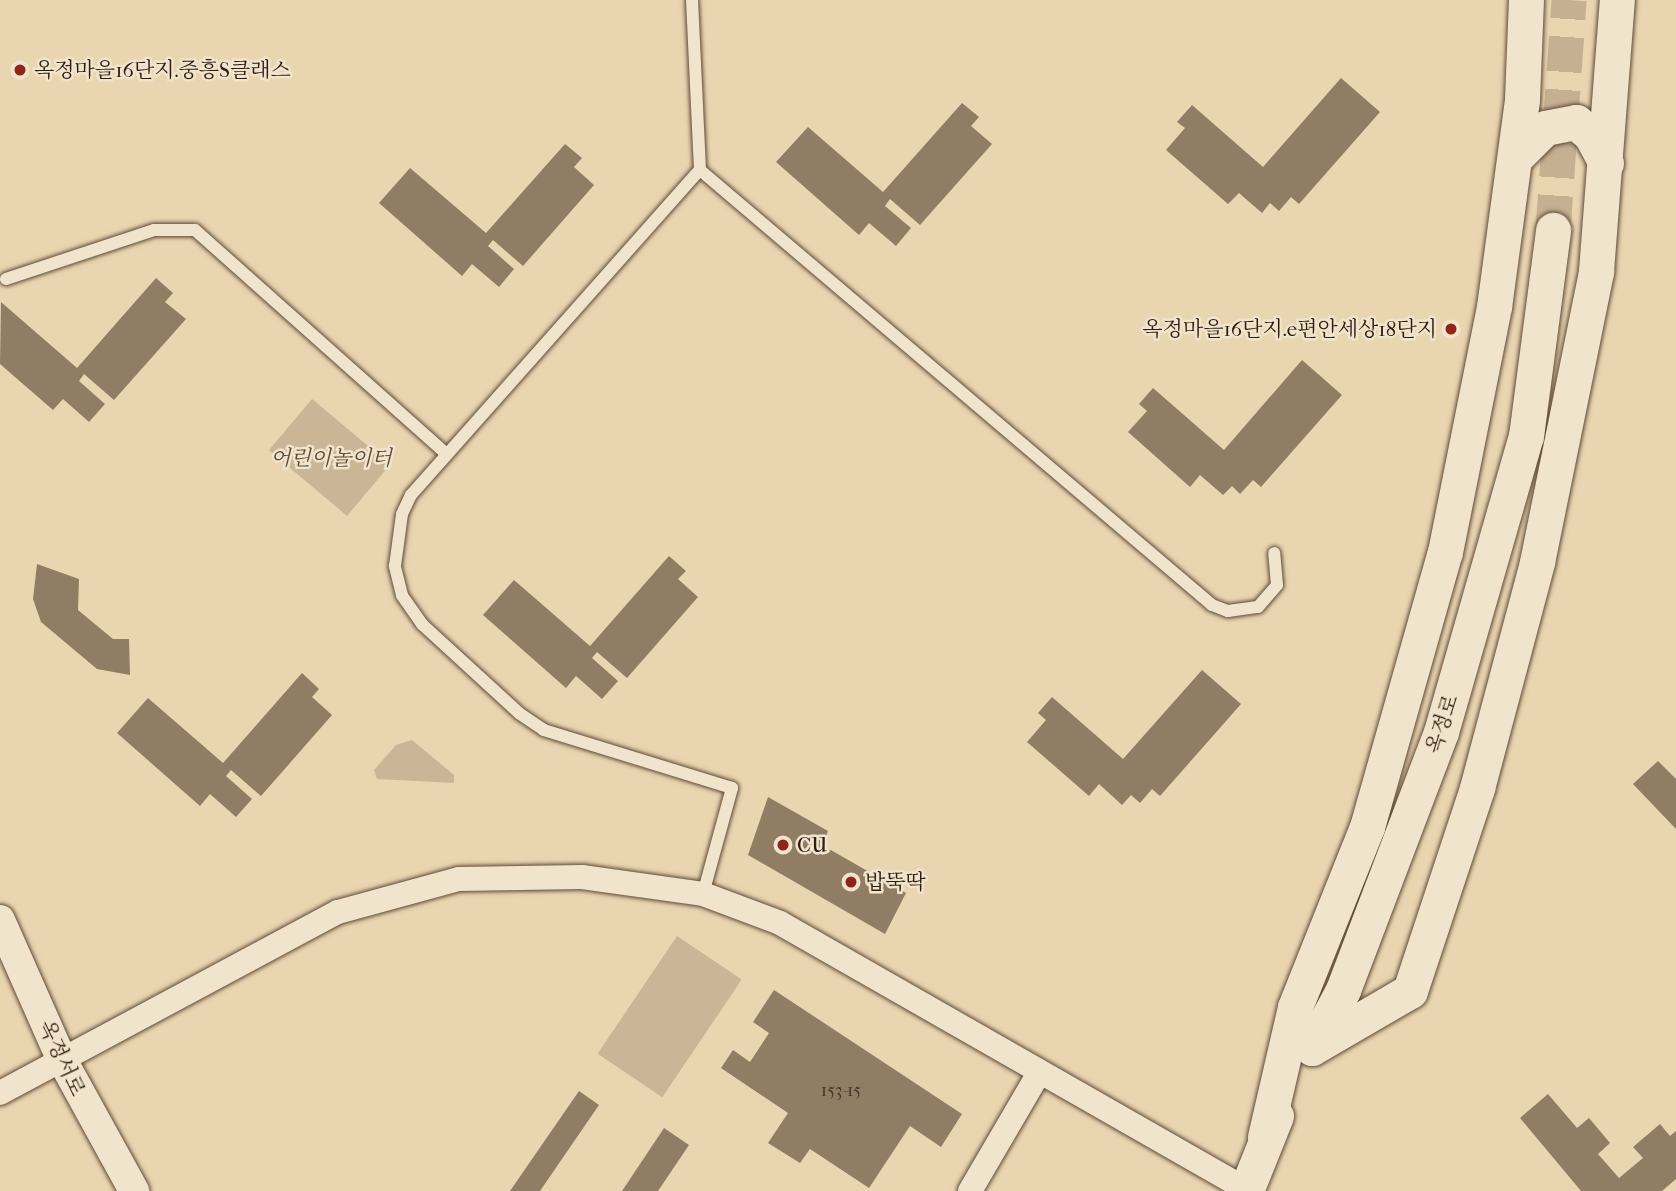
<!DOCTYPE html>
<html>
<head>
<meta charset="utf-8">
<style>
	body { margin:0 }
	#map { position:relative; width:1676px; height:1191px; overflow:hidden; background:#ead5b1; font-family:"IM FELL French Canon","Noto Serif KR",serif }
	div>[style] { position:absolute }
	.green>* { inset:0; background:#cab696; transform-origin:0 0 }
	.building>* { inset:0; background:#907d64 }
	.secondary-tunnel>* { height:35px; margin-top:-17.5px; transform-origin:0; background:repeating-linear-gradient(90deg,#c5b091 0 35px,transparent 0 53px) }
	.roads { filter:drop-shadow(0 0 2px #5e4b38) drop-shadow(0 0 2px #5e4b38) }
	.service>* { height:12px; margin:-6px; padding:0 6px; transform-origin:6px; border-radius:6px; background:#f1e4cc }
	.minor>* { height:24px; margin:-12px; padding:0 12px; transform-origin:12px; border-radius:12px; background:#f1e4cc }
	.tertiary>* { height:30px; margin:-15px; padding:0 15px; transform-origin:15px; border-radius:15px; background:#f1e4cc }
	.secondary>* { height:35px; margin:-17.5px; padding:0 17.5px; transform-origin:17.5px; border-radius:17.5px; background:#f1e4cc }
	.dots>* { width:19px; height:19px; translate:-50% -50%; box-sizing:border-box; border:4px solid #f1e4cc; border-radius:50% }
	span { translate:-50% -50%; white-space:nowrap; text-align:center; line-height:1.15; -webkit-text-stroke:5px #f1e4cc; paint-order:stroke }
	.number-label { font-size:18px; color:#473525 }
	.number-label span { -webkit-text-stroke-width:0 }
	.poi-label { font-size:21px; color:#2f1d10 }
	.left { translate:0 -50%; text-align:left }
	.right { translate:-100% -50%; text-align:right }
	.park-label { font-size:21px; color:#5e4b38; font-style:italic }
	.street-label { font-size:21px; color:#2f1d10 }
</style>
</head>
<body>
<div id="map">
	<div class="green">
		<i style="left:312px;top:399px;width:102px;height:67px;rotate:40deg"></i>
		<i style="clip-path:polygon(412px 740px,454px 775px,454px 783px,377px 779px,374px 770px,396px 745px)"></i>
		<i style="left:677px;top:936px;width:78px;height:142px;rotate:34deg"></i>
	</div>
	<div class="building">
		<i style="clip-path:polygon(1341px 78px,1380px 112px,1299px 204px,1291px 197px,1279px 211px,1270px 203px,1262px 213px,1239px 193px,1228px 204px,1166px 150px,1185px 128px,1177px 122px,1192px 105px,1263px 167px)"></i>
		<i style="clip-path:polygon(962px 103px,979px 117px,971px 126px,992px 144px,920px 225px,890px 199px,885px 206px,911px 228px,896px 246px,869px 223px,859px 235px,776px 162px,808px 127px,883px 192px)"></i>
		<i style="clip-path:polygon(565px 144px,582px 158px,574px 167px,594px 185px,523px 266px,493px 240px,488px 246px,514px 269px,499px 287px,472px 264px,462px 276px,379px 203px,410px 168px,486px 233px)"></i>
		<i style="clip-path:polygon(156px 278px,173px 293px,165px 302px,186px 319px,114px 400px,84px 374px,79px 381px,105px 404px,89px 422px,63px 399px,53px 410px,0 364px,1px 302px,77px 368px)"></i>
		<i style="clip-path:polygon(1302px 360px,1342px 395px,1261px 487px,1253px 480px,1240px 494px,1232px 486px,1223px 495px,1200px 475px,1190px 487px,1128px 432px,1147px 411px,1139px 404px,1153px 388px,1224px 450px)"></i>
		<i style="clip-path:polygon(669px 556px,686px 571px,678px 579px,698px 597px,627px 678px,597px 652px,592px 658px,618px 681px,602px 699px,576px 676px,566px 688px,483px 615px,514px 580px,590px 646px)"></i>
		<i style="clip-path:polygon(37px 564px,79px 579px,78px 610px,113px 639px,129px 639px,130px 675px,97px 669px,41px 622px,33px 599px)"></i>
		<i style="clip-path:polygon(1202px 670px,1241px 704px,1160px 796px,1152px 789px,1140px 803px,1131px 795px,1122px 805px,1099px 784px,1089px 796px,1027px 742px,1046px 720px,1038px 713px,1052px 697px,1123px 759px)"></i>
		<i style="clip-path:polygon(302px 673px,319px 689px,312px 697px,332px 715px,261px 796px,231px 770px,226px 776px,252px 799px,236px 817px,210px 794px,200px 806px,117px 733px,148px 698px,223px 763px)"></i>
		<i style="clip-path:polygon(1658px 761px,1676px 779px,1676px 829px,1633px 784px)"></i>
		<i style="clip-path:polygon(768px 797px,828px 831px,822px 845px,906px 893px,885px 934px,748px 855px)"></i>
		<i style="clip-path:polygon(774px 990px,962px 1114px,941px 1147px,910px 1126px,869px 1188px,810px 1149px,800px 1163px,768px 1143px,788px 1113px,721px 1068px,733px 1050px,750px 1062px,769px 1033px,753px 1022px)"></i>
		<i style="clip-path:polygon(579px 1091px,599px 1105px,540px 1191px,510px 1191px)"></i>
		<i style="clip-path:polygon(1548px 1094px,1577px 1128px,1589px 1118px,1610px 1143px,1598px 1154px,1619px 1178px,1643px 1158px,1633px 1147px,1660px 1124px,1670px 1136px,1676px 1131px,1676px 1179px,1662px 1191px,1581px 1191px,1520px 1118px)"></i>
		<i style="clip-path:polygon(664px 1128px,689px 1145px,658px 1191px,622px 1191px)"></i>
	</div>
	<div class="secondary-tunnel">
		<i style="left:1553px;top:230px;width:231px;rotate:-86deg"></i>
	</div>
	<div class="roads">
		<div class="service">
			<i style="left:692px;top:0;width:170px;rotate:87.3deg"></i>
			<i style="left:6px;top:279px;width:156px;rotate:-18.3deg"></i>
			<i style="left:154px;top:230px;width:41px"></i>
			<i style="left:195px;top:230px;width:335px;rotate:41.7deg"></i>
			<i style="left:703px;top:894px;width:110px;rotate:-74.7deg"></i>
			<i style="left:732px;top:788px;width:197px;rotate:-162.9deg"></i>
			<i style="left:544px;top:730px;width:30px;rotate:-146deg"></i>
			<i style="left:519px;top:713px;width:132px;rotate:-137.5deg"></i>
			<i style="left:422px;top:624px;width:35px;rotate:-125deg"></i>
			<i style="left:402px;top:595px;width:30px;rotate:-104deg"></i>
			<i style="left:395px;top:566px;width:52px;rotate:-82.3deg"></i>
			<i style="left:402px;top:514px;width:21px;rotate:-65deg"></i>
			<i style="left:411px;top:495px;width:435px;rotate:-48.4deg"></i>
			<i style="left:700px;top:170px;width:672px;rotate:40.35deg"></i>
			<i style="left:1212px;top:605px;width:17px;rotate:21deg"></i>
			<i style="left:1228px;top:611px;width:30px;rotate:-8deg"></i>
			<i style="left:1258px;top:607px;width:29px;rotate:-49deg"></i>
			<i style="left:1277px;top:585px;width:32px;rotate:-95deg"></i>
		</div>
		<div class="minor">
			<i style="left:0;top:1093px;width:383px;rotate:-28.2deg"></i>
			<i style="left:338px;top:912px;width:125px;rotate:-15.3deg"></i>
			<i style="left:459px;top:879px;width:123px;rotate:-0.9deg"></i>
			<i style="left:582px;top:877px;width:122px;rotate:8deg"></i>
			<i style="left:703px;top:894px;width:82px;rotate:20.6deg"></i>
			<i style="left:780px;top:923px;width:540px;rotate:29.74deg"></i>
			<i style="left:970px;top:1191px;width:137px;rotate:-59.7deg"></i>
		</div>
		<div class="tertiary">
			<i style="left:0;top:920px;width:151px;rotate:66.2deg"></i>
			<i style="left:61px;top:1058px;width:152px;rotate:61.2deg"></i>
		</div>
		<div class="secondary">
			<i style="left:1515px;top:158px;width:42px;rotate:-45deg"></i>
			<i style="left:1545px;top:128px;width:32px;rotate:-11deg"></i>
			<i style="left:1576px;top:122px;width:20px;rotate:41deg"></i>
			<i style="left:1591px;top:135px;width:32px;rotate:62deg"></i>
			<i style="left:1312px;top:1048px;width:113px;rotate:-30.2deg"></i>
			<i style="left:1410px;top:991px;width:214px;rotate:-71.7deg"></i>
			<i style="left:1477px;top:788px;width:234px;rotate:-75.1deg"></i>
			<i style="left:1537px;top:562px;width:297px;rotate:-78.5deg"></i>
			<i style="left:1596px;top:271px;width:272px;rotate:-85.6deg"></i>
			<i style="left:1312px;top:1048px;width:66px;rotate:-61.9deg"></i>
			<i style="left:1343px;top:990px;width:276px;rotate:-69.2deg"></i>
			<i style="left:1441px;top:732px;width:308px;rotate:-74deg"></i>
			<i style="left:1526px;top:436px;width:208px;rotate:-82.5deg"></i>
			<i style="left:1265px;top:1137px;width:133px;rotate:-77deg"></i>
			<i style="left:1295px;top:1007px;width:194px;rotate:-68.2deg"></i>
			<i style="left:1367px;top:827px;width:286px;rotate:-74.2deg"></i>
			<i style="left:1445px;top:552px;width:250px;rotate:-78.7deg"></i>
			<i style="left:1494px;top:307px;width:210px;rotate:-82.3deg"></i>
			<i style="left:1522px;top:99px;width:99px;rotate:-87.7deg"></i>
			<i style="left:1246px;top:1191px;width:81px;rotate:-68.2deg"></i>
		</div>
	</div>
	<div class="dots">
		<i style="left:20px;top:70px;background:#8f2418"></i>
		<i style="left:1451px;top:329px;background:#8f2418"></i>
		<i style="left:783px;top:845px;background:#8f2418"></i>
		<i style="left:851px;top:882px;background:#8f2418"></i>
	</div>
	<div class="number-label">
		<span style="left:841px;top:1091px">153-15</span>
	</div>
	<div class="poi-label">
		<span class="left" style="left:34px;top:70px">옥정마을16단지.중흥S클래스</span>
		<span class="right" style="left:1437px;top:329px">옥정마을16단지.e편안세상18단지</span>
		<span class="left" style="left:797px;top:845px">CU</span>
		<span class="left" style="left:865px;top:882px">밥뚝딱</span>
	</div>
	<div class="park-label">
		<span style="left:331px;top:458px">어린이놀이터</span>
	</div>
	<div class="street-label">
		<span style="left:1442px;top:724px;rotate:-72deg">옥정로</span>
		<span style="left:62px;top:1058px;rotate:65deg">옥정서로</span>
	</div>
</div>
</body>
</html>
